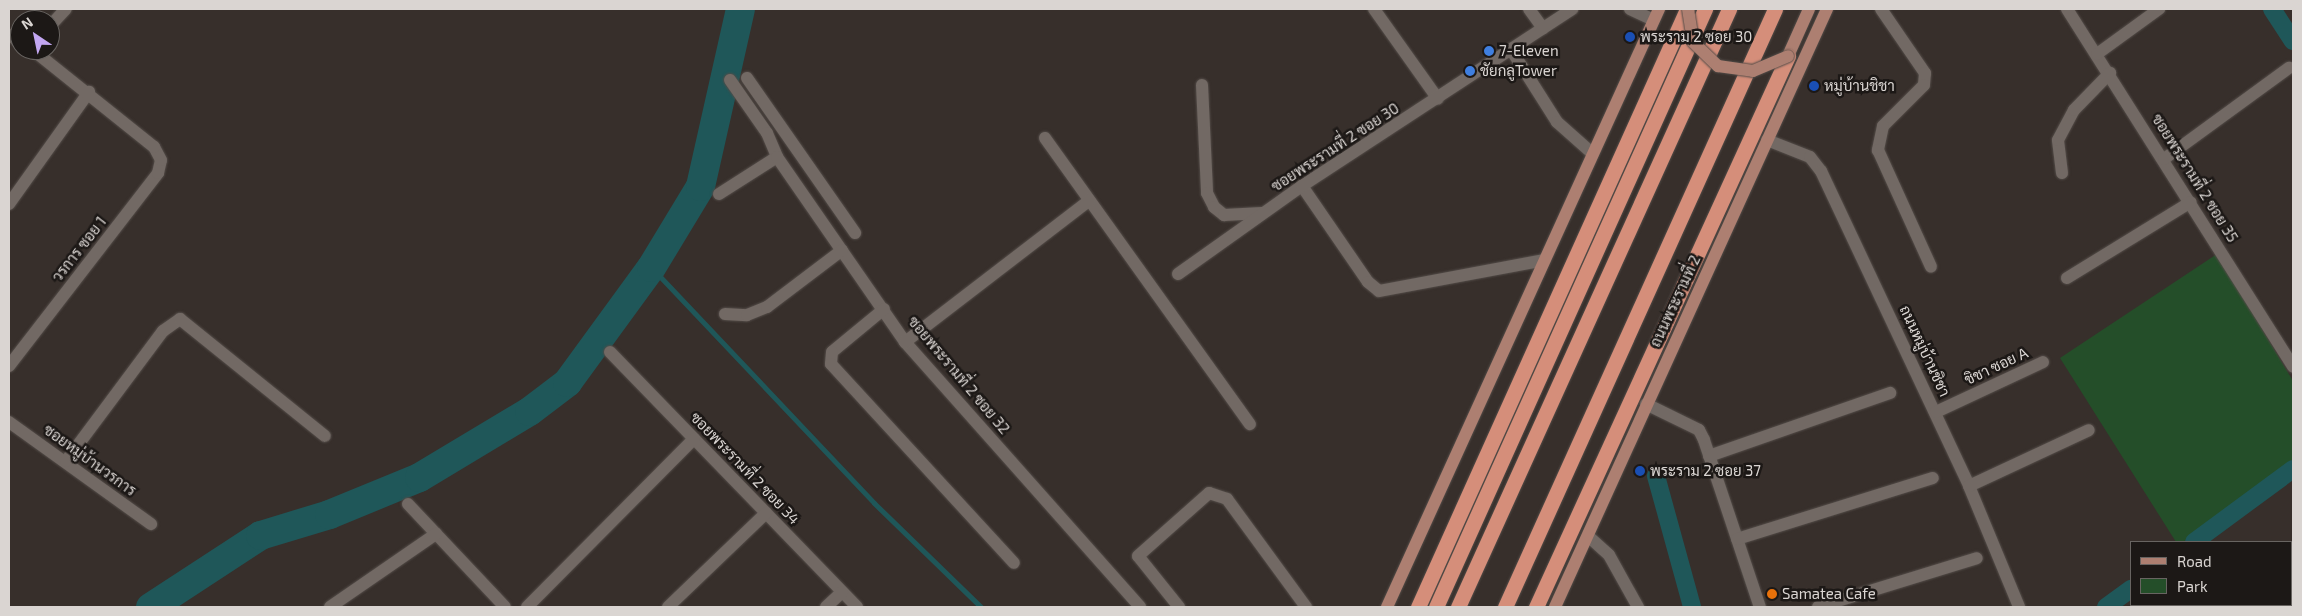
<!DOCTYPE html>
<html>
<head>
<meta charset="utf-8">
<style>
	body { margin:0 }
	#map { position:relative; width:2302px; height:616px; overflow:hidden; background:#372f2b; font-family:"Exo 2",Sarabun,sans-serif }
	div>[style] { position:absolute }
	.green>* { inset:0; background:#244e29 }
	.stream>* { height:5px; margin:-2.5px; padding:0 2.5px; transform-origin:2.5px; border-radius:2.5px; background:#1f5759 }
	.canal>* { height:18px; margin:-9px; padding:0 9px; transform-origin:9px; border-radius:9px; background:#1f5759 }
	.river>* { height:29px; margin:-14.5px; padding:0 14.5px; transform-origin:14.5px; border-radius:14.5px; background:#1f5759 }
	.roads { filter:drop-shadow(0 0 1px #534c48) drop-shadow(0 0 1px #534c48) }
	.minor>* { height:12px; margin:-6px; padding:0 6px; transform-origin:6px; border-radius:6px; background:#726964 }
	.major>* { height:12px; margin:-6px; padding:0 6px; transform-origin:6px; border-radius:6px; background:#ad7f71 }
	.highway>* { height:15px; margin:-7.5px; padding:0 7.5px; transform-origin:7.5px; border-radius:7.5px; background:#d58e7a }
	.bridges { filter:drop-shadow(0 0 1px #534c48) drop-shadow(0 0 1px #534c48) }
	.major-bridge>* { height:12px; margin:-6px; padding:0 6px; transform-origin:6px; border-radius:6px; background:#ad7f71 }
	.dots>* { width:14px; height:14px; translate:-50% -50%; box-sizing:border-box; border:2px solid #1c1816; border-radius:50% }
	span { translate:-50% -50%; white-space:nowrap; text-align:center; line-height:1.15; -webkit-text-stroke:5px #1c1816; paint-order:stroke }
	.poi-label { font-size:15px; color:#dad5d2 }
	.left { translate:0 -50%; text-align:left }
	.street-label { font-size:15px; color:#dad5d2 }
	.frame { position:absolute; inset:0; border:10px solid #dad5d2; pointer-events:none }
	.legend { position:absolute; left:2130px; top:541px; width:162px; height:65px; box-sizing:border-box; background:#1c1816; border:1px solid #686461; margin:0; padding:6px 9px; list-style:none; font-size:15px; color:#dad5d2 }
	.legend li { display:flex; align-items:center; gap:10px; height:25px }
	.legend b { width:25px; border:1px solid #686461 }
	.north { position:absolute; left:10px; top:10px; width:50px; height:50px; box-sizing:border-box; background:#1c1816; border:1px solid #686461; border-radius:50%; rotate:326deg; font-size:14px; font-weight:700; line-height:20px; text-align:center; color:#dad5d2 }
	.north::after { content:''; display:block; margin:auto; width:18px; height:22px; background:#c3a7f2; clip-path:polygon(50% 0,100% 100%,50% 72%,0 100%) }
</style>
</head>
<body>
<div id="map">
	<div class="green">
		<i style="clip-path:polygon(2217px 254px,2293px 381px,2293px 462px,2183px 542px,2176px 542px,2060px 358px)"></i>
	</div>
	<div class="stream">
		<i style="left:651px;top:267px;width:325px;rotate:46.6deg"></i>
		<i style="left:874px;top:503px;width:149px;rotate:44.2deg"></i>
	</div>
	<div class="canal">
		<i style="left:2272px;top:9px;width:38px;rotate:57deg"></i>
		<i style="left:1656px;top:476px;width:136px;rotate:74.6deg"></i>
		<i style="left:2194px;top:542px;width:123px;rotate:-36.4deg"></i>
		<i style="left:2106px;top:607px;width:31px;rotate:-36deg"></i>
	</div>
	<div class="river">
		<i style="left:150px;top:607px;width:131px;rotate:-33.2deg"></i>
		<i style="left:260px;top:535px;width:72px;rotate:-16.9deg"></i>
		<i style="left:329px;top:514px;width:97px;rotate:-22.3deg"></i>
		<i style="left:419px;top:477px;width:128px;rotate:-31deg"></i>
		<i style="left:529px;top:411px;width:48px;rotate:-37.3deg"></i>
		<i style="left:567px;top:382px;width:142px;rotate:-53.9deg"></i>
		<i style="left:651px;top:267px;width:95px;rotate:-58.8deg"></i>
		<i style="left:700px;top:186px;width:181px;rotate:-77.3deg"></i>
	</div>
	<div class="roads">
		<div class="minor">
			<i style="left:1374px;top:9px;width:110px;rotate:54.6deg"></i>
			<i style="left:1529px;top:9px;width:24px;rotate:54deg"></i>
			<i style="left:1630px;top:9px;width:26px;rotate:25deg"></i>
			<i style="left:1881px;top:9px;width:78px;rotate:55.5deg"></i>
			<i style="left:1925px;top:73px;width:12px;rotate:95deg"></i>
			<i style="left:1924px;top:85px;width:58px;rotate:135deg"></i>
			<i style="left:1883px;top:126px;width:25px;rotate:102deg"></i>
			<i style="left:1878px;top:150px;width:128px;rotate:65.6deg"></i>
			<i style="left:2067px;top:9px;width:423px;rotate:57.7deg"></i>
			<i style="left:50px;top:26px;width:23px;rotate:-47deg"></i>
			<i style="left:9px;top:35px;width:13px;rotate:32deg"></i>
			<i style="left:1512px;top:51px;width:84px;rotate:57.6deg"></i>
			<i style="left:1557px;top:122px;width:47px;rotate:41.5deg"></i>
			<i style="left:2097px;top:54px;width:77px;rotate:-36deg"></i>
			<i style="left:747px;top:78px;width:189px;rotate:55.1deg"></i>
			<i style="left:730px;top:80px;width:65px;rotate:55.1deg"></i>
			<i style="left:767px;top:133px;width:26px;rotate:67deg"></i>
			<i style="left:1202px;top:85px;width:108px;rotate:87.3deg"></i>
			<i style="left:1207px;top:193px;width:16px;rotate:63deg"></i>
			<i style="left:1214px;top:207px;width:13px;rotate:39deg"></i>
			<i style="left:1224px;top:215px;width:38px;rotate:-3deg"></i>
			<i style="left:1045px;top:138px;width:352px;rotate:54.4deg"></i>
			<i style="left:1767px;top:140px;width:46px;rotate:21.6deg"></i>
			<i style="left:1810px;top:157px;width:18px;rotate:52deg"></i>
			<i style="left:1821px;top:171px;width:348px;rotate:64.8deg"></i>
			<i style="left:1969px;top:486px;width:131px;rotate:67.5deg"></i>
			<i style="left:2164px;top:159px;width:155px;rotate:-36.1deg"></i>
			<i style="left:2062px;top:173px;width:33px;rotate:-97deg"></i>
			<i style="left:2058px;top:140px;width:34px;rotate:-62deg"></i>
			<i style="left:2074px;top:110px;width:52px;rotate:-45.8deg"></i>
			<i style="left:1302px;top:186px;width:116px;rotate:55.5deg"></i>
			<i style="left:1368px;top:282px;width:14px;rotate:39deg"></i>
			<i style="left:1379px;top:291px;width:168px;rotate:-10.6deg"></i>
			<i style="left:719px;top:194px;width:69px;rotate:-32.5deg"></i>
			<i style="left:777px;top:157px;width:225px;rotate:55.3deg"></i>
			<i style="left:905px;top:342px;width:354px;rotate:48.4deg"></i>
			<i style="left:9px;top:204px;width:138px;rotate:-54.5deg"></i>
			<i style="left:1178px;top:274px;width:152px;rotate:-35.4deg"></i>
			<i style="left:1302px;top:186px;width:323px;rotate:-33.2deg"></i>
			<i style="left:2067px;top:278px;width:145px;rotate:-31.5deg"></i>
			<i style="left:884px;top:309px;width:67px;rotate:140.4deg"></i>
			<i style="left:832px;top:352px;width:12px;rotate:95deg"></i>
			<i style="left:831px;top:364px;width:270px;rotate:47.4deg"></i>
			<i style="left:725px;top:314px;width:22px;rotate:3deg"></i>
			<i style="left:747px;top:315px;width:22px;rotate:-22deg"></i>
			<i style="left:767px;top:307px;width:94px;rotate:-37.2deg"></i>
			<i style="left:905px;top:342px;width:232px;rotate:-37.5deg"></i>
			<i style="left:610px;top:352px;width:355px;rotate:45.9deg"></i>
			<i style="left:9px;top:366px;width:244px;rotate:-52.3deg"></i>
			<i style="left:158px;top:173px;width:13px;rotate:-77deg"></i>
			<i style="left:161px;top:160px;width:15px;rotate:-118deg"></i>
			<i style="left:154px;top:147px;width:155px;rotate:-141.3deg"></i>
			<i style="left:1646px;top:404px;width:59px;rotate:26.1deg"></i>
			<i style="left:1699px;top:430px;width:11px;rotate:63deg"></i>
			<i style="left:1704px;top:440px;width:176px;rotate:71.5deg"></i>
			<i style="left:1936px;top:412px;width:118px;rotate:-25deg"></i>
			<i style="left:9px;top:422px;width:175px;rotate:35.7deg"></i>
			<i style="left:1709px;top:456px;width:192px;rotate:-19.2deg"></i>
			<i style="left:66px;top:461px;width:162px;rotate:-53.3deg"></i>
			<i style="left:163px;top:331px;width:21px;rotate:-35deg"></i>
			<i style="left:180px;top:319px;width:186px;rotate:38.9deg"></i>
			<i style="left:1969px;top:486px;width:132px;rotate:-25deg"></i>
			<i style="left:408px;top:504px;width:141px;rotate:46.7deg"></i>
			<i style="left:1588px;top:536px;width:28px;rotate:42deg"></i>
			<i style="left:1609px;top:555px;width:60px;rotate:60.9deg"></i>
			<i style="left:1737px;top:539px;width:205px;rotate:-17.3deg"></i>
			<i style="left:2291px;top:569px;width:2px;rotate:-27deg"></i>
			<i style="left:330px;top:607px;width:129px;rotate:-34.6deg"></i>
			<i style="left:527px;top:607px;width:237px;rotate:-45.2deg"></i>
			<i style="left:668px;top:607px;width:136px;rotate:-43.8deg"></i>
			<i style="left:826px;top:607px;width:22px;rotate:-43deg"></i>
			<i style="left:1179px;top:607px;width:65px;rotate:-128.8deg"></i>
			<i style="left:1138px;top:556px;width:95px;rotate:-41.6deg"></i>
			<i style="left:1209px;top:493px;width:19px;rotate:18deg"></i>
			<i style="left:1227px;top:499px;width:134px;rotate:53.8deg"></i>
			<i style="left:1818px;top:607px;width:166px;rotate:-17.1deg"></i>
			<i style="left:2238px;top:607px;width:4px;rotate:-27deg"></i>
		</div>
		<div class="major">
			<i style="left:1788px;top:56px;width:51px;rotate:-65.9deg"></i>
			<i style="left:1387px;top:607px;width:657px;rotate:-65.54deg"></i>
			<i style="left:1555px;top:607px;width:657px;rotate:-65.54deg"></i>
		</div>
		<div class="highway">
			<i style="left:1418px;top:607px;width:656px;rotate:-65.78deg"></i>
			<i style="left:1436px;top:607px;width:656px;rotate:-65.78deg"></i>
			<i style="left:1458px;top:607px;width:657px;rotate:-65.62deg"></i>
			<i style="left:1505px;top:607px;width:656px;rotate:-65.7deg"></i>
			<i style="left:1536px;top:607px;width:606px;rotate:-65.42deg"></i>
		</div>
	</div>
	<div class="bridges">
		<div class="major-bridge">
			<i style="left:1688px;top:9px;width:33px;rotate:81deg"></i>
			<i style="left:1693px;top:42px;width:35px;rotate:44deg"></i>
			<i style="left:1718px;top:66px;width:35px;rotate:8deg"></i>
			<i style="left:1753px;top:71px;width:38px;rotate:-23deg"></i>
		</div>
	</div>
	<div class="dots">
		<i style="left:1630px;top:37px;background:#1a4fb4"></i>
		<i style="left:1489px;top:51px;background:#3f7fe0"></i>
		<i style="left:1470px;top:71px;background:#3f7fe0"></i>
		<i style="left:1814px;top:86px;background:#1a4fb4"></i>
		<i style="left:1640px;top:471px;background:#1a4fb4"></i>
		<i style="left:1772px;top:594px;background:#e8710a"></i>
	</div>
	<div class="poi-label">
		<span class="left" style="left:1640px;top:37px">พระราม 2 ซอย 30</span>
		<span class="left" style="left:1499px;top:51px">7-Eleven</span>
		<span class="left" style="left:1480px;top:71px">ชัยกลูTower</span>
		<span class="left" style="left:1824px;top:86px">หมู่บ้านชิชา</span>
		<span class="left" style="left:1650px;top:471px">พระราม 2 ซอย 37</span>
		<span class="left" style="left:1782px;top:594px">Samatea Cafe</span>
	</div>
	<div class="street-label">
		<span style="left:1335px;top:147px;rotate:-33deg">ซอยพระรามที่ 2 ซอย 30</span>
		<span style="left:2195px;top:178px;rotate:58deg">ซอยพระรามที่ 2 ซอย 35</span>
		<span style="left:79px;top:249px;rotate:-52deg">วรการ ซอย 1</span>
		<span style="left:1675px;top:301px;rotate:-65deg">ถนนพระรามที่ 2</span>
		<span style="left:1925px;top:351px;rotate:65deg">ถนนหมู่บ้านชิชา</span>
		<span style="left:1996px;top:366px;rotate:-25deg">ชิชา ซอย A</span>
		<span style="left:959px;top:375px;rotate:50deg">ซอยพระรามที่ 2 ซอย 32</span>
		<span style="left:90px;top:460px;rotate:36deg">ซอยหมู่บ้านวรการ</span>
		<span style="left:745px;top:468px;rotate:46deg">ซอยพระรามที่ 2 ซอย 34</span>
	</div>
	<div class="frame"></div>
	<ul class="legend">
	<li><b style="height:6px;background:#ad7f71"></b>Road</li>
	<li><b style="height:14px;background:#244e29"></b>Park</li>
	</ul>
	<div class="north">N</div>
</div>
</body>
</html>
